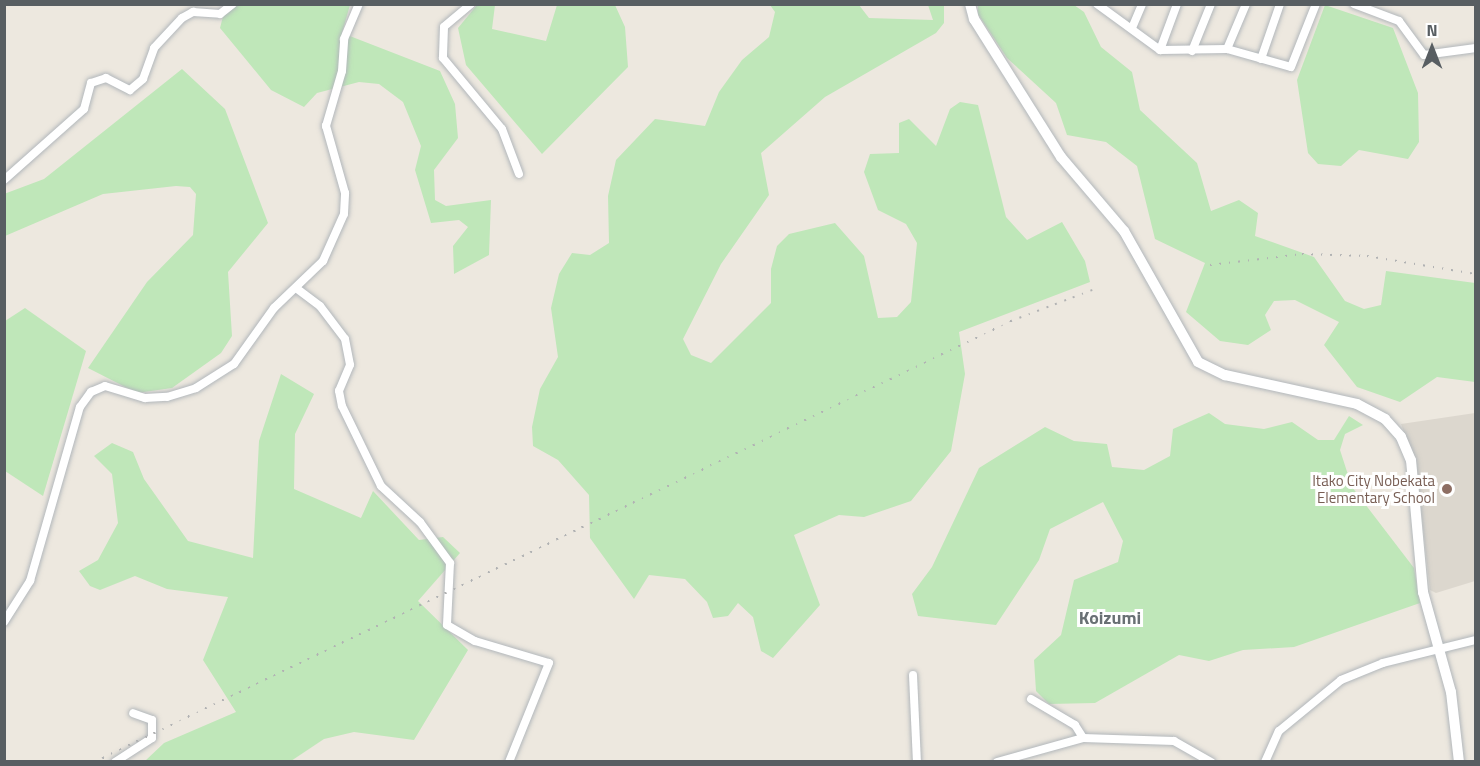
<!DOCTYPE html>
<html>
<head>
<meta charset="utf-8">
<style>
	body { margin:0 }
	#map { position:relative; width:1480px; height:766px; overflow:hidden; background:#ede8df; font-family:"Titillium Web",sans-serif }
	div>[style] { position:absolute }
	.education>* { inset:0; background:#dcd7ce }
	.green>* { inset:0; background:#bfe7b9 }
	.roads { filter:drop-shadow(0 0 2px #b2b7bb) drop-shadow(0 0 2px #b2b7bb) }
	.street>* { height:8px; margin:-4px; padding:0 4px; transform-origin:4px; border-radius:4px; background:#fff }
	.secondary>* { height:10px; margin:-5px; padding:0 5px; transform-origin:5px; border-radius:5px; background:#fff }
	.rail>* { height:2px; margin-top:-1px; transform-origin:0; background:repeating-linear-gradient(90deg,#b1b2b3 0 1.5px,transparent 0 9.5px) }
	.dots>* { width:16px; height:16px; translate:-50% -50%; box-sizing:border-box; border:3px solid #fff; border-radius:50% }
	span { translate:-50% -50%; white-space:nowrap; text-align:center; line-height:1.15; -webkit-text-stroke:6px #fff; paint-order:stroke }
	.education-label { font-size:15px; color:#785e54 }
	.right { translate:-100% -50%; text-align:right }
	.quarter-label { font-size:18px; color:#697074; font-weight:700 }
	.frame { position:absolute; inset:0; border:6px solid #585e62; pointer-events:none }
	.north { position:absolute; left:1402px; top:18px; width:60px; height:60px; -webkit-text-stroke:4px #fff; paint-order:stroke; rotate:0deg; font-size:16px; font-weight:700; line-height:24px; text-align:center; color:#585e62 }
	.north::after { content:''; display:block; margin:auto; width:21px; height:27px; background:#585e62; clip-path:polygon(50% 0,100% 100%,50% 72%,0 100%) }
</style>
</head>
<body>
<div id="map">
	<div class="education">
		<i style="clip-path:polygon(1475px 413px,1475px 581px,1436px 593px,1430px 590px,1416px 464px,1401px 424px)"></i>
	</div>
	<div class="green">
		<i style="clip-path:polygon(226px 5px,350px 5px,342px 33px,440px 71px,455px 104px,458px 138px,434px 170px,435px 200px,446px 206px,491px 200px,489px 255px,454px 274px,453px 246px,468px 227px,459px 220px,431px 223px,415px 170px,421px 146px,403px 102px,379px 84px,359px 82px,317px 93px,304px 107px,271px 90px,220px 28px)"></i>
		<i style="clip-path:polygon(477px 5px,495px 5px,492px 29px,546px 41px,557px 5px,615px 5px,625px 27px,628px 67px,542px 154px,466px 65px,458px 28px)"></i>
		<i style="clip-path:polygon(770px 5px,859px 5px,869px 18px,933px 20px,928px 5px,944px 5px,944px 23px,936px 33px,825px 97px,761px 153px,769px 195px,721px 264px,683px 339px,691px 355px,711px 363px,771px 303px,771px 269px,777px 246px,789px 234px,835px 223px,864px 256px,878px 318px,897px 317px,911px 302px,917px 243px,906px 224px,878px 210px,864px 172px,870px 154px,899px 153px,899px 123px,909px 119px,936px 146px,950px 109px,960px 102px,978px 105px,1006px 217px,1027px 240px,1062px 222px,1085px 261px,1090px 282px,959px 332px,965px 374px,951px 451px,911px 501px,864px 517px,839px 515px,794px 535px,820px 605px,773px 658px,761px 651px,753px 617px,738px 603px,728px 616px,713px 618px,707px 602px,685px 579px,649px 575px,634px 599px,590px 538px,589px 495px,558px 460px,533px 446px,532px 427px,540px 389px,558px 357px,551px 308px,559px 274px,572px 253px,590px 255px,609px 243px,608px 196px,616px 160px,655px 119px,705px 126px,719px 92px,742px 60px,769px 37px,775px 12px)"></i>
		<i style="clip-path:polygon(978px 5px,1074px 5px,1084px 12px,1101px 47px,1132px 72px,1140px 110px,1197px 163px,1211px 211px,1239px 200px,1258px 213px,1255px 236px,1314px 257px,1345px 301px,1364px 309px,1381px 305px,1386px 271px,1475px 283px,1475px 382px,1437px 377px,1400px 402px,1357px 387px,1324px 345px,1339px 322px,1295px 300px,1274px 301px,1265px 315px,1271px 330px,1248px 345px,1220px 341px,1186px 312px,1205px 263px,1155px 239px,1137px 166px,1106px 142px,1067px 135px,1056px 103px,1007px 58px,978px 14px)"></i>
		<i style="clip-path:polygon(1325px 5px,1393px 28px,1418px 93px,1419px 142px,1408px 159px,1359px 150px,1341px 166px,1318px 164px,1308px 153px,1297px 80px)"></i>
		<i style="clip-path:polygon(182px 69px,225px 109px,268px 223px,228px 272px,232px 336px,221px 353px,172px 388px,137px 393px,88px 368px,147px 282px,193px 235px,196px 194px,190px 187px,176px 186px,103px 194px,5px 236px,4px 194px,44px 179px)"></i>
		<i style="clip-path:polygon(25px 308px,86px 351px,43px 496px,5px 471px,5px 321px)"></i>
		<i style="clip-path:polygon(281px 374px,314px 394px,295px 434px,294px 489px,361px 518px,373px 491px,419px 540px,443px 537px,460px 553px,418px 601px,468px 650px,414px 740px,354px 732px,324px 739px,291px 761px,145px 761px,164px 743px,236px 712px,203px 660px,228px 597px,167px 589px,135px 576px,100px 590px,90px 586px,79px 571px,98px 560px,118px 523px,112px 474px,94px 456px,112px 443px,133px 452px,144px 479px,188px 541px,253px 558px,259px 441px)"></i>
		<i style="clip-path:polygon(1209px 413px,1225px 424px,1264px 429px,1292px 422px,1318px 440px,1334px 440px,1349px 416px,1363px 425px,1345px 434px,1340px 450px,1352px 487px,1414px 568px,1420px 603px,1294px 647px,1243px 650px,1209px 661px,1179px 655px,1095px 703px,1049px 704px,1036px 691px,1034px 660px,1061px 635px,1074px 580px,1118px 562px,1123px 541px,1103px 502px,1050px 529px,1039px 560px,996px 625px,918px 616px,912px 594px,932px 567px,979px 468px,1045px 427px,1074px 441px,1107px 444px,1112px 467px,1144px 470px,1170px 456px,1173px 429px)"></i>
	</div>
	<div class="roads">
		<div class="street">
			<i style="left:471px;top:4px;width:35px;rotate:140deg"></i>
			<i style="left:444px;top:27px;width:31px;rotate:92deg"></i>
			<i style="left:443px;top:58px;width:92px;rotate:50.3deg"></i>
			<i style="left:502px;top:129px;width:48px;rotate:69.3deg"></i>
			<i style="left:1097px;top:4px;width:78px;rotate:36.1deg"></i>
			<i style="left:1160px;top:50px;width:67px;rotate:-0.9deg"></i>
			<i style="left:1227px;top:49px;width:66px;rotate:15.7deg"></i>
			<i style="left:1291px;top:67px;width:68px;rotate:-68.4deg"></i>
			<i style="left:1354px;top:4px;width:48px;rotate:20.7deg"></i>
			<i style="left:1399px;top:21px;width:42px;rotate:53.7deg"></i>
			<i style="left:1424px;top:55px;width:52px;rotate:-7.7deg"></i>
			<i style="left:1132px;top:28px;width:26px;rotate:-67deg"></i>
			<i style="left:1227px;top:49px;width:49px;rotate:-67.1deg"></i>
			<i style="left:1160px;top:50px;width:49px;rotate:-69.7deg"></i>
			<i style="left:1192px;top:51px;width:51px;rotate:-68deg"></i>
			<i style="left:1261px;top:59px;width:58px;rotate:-70.9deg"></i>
			<i style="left:4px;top:180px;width:107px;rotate:-41.6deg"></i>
			<i style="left:84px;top:109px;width:27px;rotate:-75deg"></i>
			<i style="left:91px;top:83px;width:16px;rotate:-18deg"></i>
			<i style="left:106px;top:78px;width:27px;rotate:27deg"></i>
			<i style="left:130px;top:90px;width:17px;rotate:-40deg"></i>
			<i style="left:143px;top:79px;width:33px;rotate:-70deg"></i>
			<i style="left:154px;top:48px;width:41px;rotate:-47deg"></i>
			<i style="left:182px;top:18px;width:13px;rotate:-29deg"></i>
			<i style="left:193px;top:12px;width:27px;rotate:4deg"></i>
			<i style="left:220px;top:14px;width:16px;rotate:-38deg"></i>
			<i style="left:296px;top:288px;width:30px;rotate:37deg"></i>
			<i style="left:320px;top:306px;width:41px;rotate:52.9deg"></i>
			<i style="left:345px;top:339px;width:26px;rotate:79deg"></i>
			<i style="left:350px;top:365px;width:28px;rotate:113deg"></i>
			<i style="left:339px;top:391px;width:15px;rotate:79deg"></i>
			<i style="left:342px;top:406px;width:89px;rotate:64deg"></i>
			<i style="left:381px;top:486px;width:53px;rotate:42.7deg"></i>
			<i style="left:420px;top:522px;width:51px;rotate:53.8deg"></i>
			<i style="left:450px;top:563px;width:62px;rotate:92.8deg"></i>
			<i style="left:447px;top:625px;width:32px;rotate:30deg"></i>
			<i style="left:475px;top:641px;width:77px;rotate:16.6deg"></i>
			<i style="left:549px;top:663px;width:107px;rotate:112deg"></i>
			<i style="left:4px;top:622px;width:49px;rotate:-57.6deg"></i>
			<i style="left:30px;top:581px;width:181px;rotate:-74deg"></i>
			<i style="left:80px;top:407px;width:19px;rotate:-54deg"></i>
			<i style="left:91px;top:392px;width:15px;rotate:-23deg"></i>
			<i style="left:105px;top:386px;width:42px;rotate:16.7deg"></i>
			<i style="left:145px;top:398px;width:22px;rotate:-3deg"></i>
			<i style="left:167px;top:397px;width:30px;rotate:-17deg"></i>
			<i style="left:196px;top:388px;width:45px;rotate:-32.3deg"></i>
			<i style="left:234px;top:364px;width:69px;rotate:-54.5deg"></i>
			<i style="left:274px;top:308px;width:68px;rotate:-43.8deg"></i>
			<i style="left:323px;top:261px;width:51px;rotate:-65.9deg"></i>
			<i style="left:344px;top:214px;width:21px;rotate:-87deg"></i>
			<i style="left:345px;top:193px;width:70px;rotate:-105.8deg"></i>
			<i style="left:326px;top:126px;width:57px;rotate:-73.8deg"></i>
			<i style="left:342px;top:71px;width:32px;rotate:-86deg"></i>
			<i style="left:344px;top:39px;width:38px;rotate:-67deg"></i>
			<i style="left:913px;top:675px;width:87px;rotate:87.4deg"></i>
			<i style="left:1031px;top:699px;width:51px;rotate:30.6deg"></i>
			<i style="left:1075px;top:725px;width:15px;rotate:58deg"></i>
			<i style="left:115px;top:762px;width:44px;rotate:-33deg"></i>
			<i style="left:152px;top:738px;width:18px;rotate:-90deg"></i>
			<i style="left:152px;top:720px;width:20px;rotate:-160deg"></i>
			<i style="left:997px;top:762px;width:89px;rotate:-15.6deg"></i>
			<i style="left:1083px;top:738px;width:91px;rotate:1.9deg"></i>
			<i style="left:1174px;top:741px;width:43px;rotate:29.6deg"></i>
			<i style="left:1265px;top:762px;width:34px;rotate:-66deg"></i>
			<i style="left:1279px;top:731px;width:80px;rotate:-39.4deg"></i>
			<i style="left:1341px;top:680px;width:45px;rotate:-22deg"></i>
			<i style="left:1383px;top:663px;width:96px;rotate:-13.9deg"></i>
		</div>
		<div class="secondary">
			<i style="left:970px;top:4px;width:16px;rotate:75deg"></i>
			<i style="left:974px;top:19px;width:163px;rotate:57.8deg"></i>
			<i style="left:1061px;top:157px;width:97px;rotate:49.6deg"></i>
			<i style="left:1124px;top:231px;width:150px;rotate:60.5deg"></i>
			<i style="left:1198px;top:362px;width:30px;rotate:26deg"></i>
			<i style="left:1225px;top:375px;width:135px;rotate:12.4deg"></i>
			<i style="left:1357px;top:404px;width:32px;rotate:28deg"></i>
			<i style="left:1385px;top:419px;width:24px;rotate:48deg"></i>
			<i style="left:1401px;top:437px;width:25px;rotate:67deg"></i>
			<i style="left:1411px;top:460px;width:133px;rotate:84.8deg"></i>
			<i style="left:1423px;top:592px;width:104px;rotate:74.4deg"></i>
			<i style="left:1451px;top:692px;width:70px;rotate:83.5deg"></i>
		</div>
	</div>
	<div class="rail">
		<i style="left:1210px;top:265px;width:93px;rotate:-6.8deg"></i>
		<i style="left:1302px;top:254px;width:65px;rotate:1.8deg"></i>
		<i style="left:1367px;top:256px;width:110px;rotate:9.4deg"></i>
		<i style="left:94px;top:762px;width:1018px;rotate:-25.68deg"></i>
		<i style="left:1011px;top:321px;width:95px;rotate:-20.9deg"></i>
	</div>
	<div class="dots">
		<i style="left:1447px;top:489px;background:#8d6e63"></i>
	</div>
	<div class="education-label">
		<span class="right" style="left:1435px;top:489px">Itako City Nobekata<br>Elementary School</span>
	</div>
	<div class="quarter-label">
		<span style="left:1110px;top:618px">Koizumi</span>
	</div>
	<div class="frame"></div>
	<div class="north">N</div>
</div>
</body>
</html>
